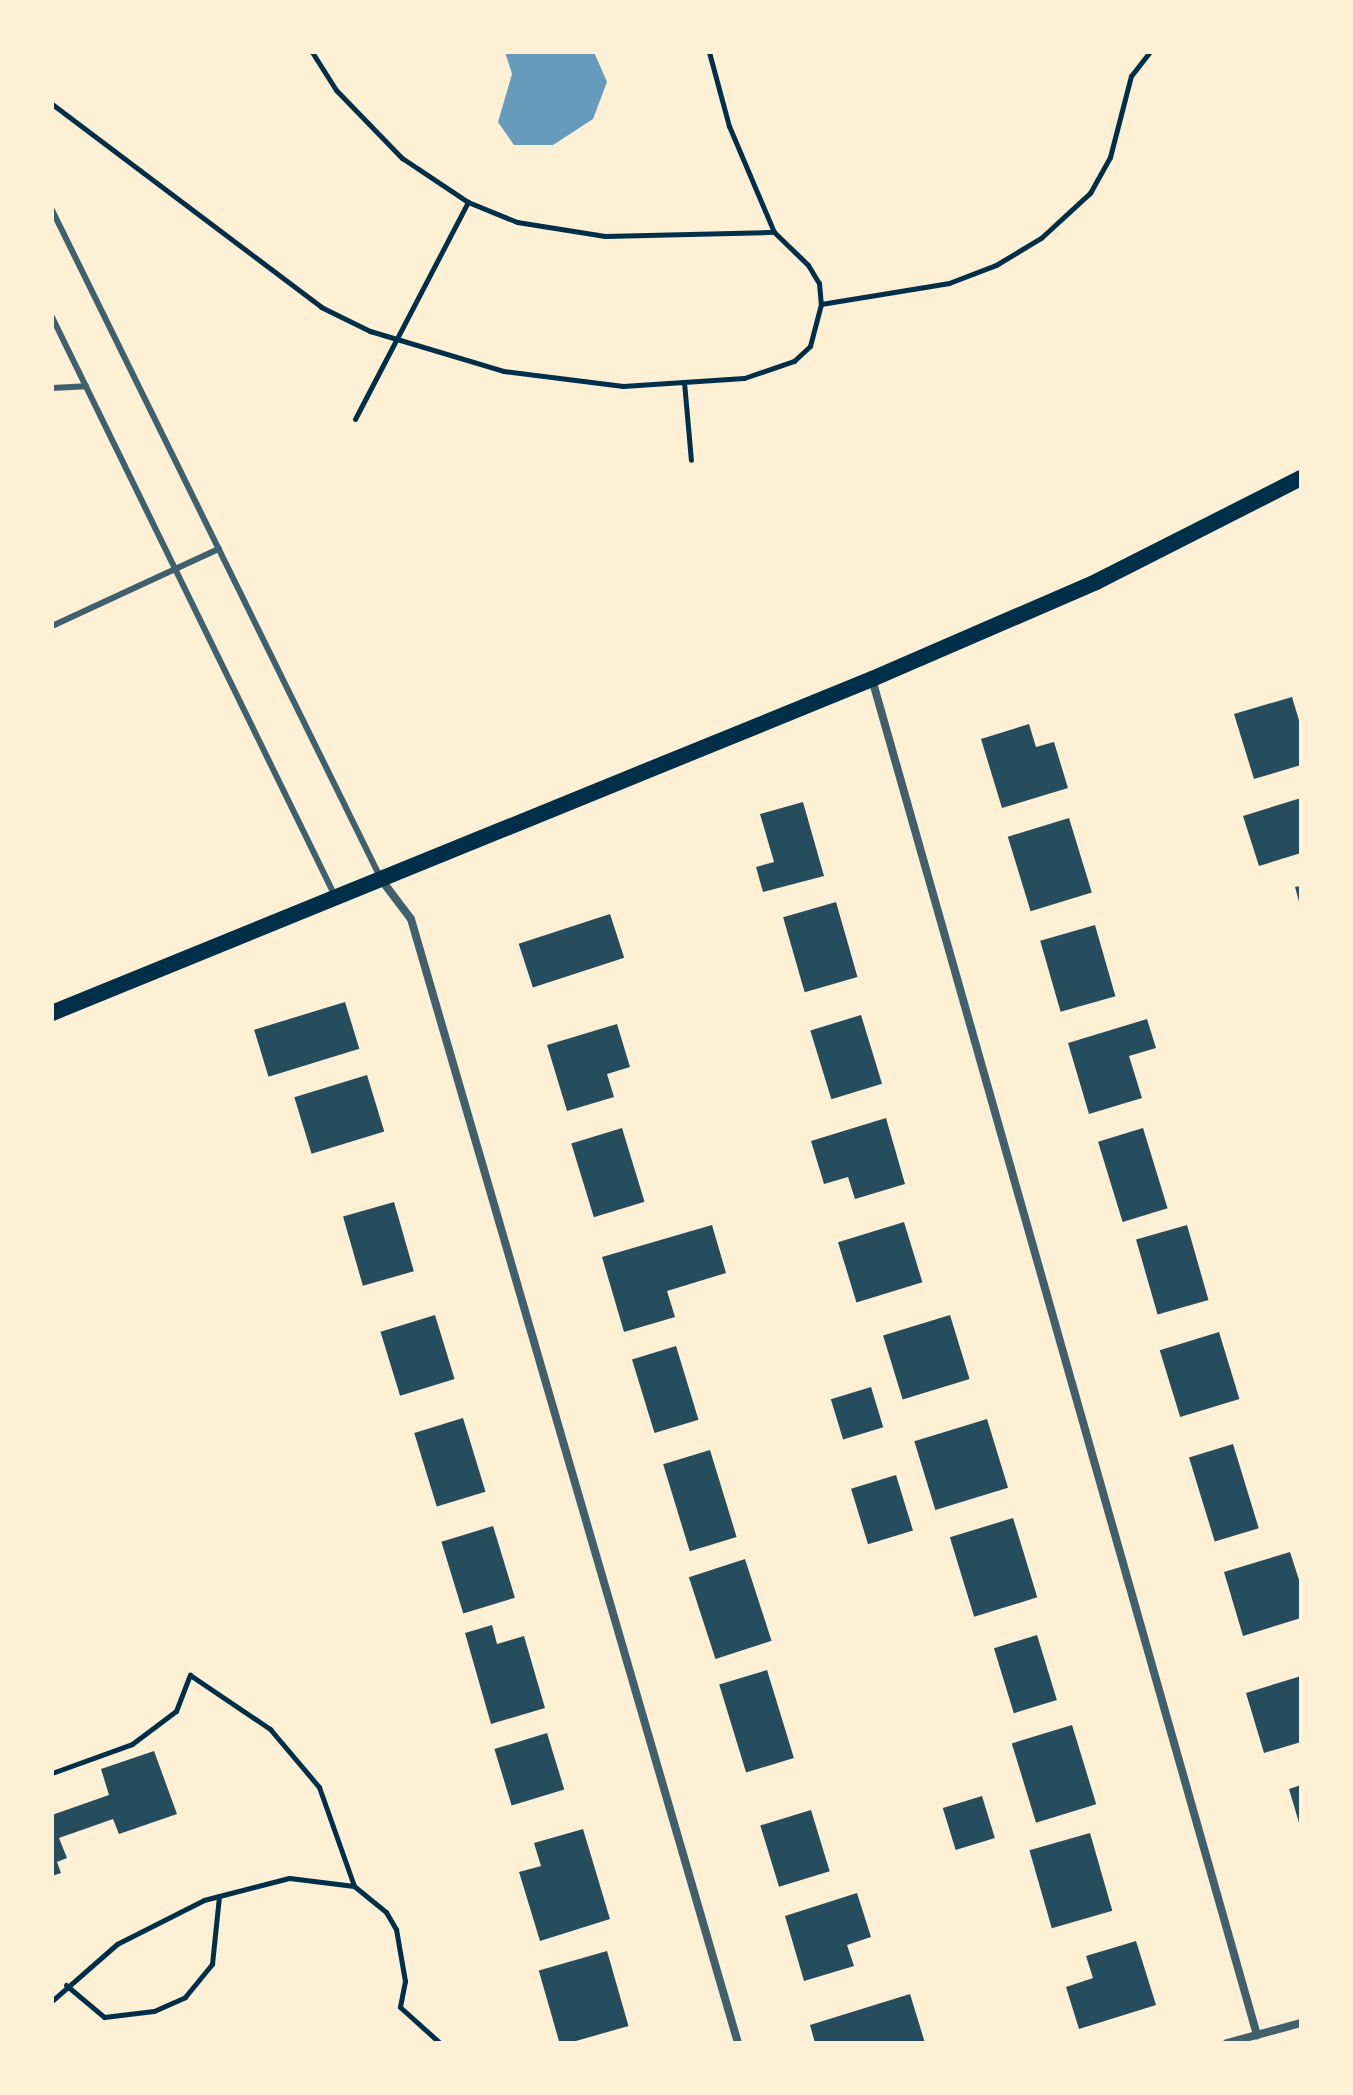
<!DOCTYPE html>
<html>
<head>
<meta charset="utf-8">
<style>
	body { margin:0 }
	#map { position:relative; width:1353px; height:2095px; overflow:hidden; background:#fdf0d5; font-family:Montserrat,sans-serif }
	div>[style] { position:absolute }
	.water>* { inset:0; background:#669bbc }
	.building>* { inset:0; background:#264d5e; transform-origin:0 0 }
	.path>* { height:5px; margin:-2.5px; padding:0 2.5px; transform-origin:2.5px; border-radius:2.5px; background:#003049 }
	.service>* { height:6px; margin:-3px; padding:0 3px; transform-origin:3px; border-radius:3px; background:#3f606c }
	.minor>* { height:8px; margin:-4px; padding:0 4px; transform-origin:4px; border-radius:4px; background:#3f606c }
	.secondary>* { height:16px; margin:-8px; padding:0 8px; transform-origin:8px; border-radius:8px; background:#003049 }
	span { translate:-50% -50%; white-space:nowrap; text-align:center; line-height:1.15; -webkit-text-stroke:6px #fdf0d5; paint-order:stroke }
	.frame { position:absolute; inset:0; border:54px solid #fdf0d5; pointer-events:none }
</style>
</head>
<body>
<div id="map">
	<div class="water">
		<i style="clip-path:polygon(505px 52px,594px 52px,607px 82px,593px 119px,553px 145px,514px 145px,498px 122px,512px 74px)"></i>
	</div>
	<div class="building">
		<i style="clip-path:polygon(1292px 697px,1301px 727px,1301px 765px,1254px 779px,1234px 714px)"></i>
		<i style="clip-path:polygon(1029px 724px,1036px 747px,1054px 742px,1068px 788px,1002px 808px,981px 739px)"></i>
		<i style="clip-path:polygon(1301px 798px,1301px 853px,1259px 866px,1243px 816px)"></i>
		<i style="clip-path:polygon(803px 802px,824px 876px,763px 892px,756px 867px,774px 862px,760px 814px)"></i>
		<i style="left:1069px;top:818px;width:78px;height:64px;rotate:73deg"></i>
		<i style="clip-path:polygon(1301px 886px,1301px 905px,1300px 905px,1295px 887px)"></i>
		<i style="left:836px;top:902px;width:78px;height:55px;rotate:74deg"></i>
		<i style="left:610px;top:914px;width:46px;height:96px;rotate:72deg"></i>
		<i style="left:1095px;top:925px;width:74px;height:57px;rotate:74deg"></i>
		<i style="left:345px;top:1002px;width:49px;height:95px;rotate:73deg"></i>
		<i style="left:861px;top:1015px;width:72px;height:53px;rotate:73deg"></i>
		<i style="clip-path:polygon(1147px 1019px,1156px 1048px,1129px 1056px,1142px 1098px,1089px 1114px,1068px 1043px)"></i>
		<i style="clip-path:polygon(617px 1024px,630px 1067px,607px 1074px,614px 1097px,567px 1111px,547px 1045px)"></i>
		<i style="left:367px;top:1075px;width:59px;height:76px;rotate:73deg"></i>
		<i style="clip-path:polygon(886px 1118px,905px 1184px,855px 1199px,848px 1177px,824px 1184px,811px 1141px)"></i>
		<i style="left:622px;top:1128px;width:77px;height:53px;rotate:73deg"></i>
		<i style="left:1143px;top:1128px;width:84px;height:47px;rotate:73deg"></i>
		<i style="left:394px;top:1202px;width:72px;height:53px;rotate:74deg"></i>
		<i style="left:904px;top:1222px;width:63px;height:69px;rotate:73deg"></i>
		<i style="clip-path:polygon(712px 1225px,726px 1273px,667px 1291px,675px 1317px,624px 1332px,602px 1257px)"></i>
		<i style="left:1187px;top:1225px;width:78px;height:53px;rotate:74deg"></i>
		<i style="left:435px;top:1315px;width:67px;height:57px;rotate:73deg"></i>
		<i style="left:950px;top:1315px;width:67px;height:70px;rotate:73deg"></i>
		<i style="left:1219px;top:1332px;width:70px;height:62px;rotate:73deg"></i>
		<i style="left:676px;top:1346px;width:77px;height:46px;rotate:73deg"></i>
		<i style="left:871px;top:1387px;width:42px;height:42px;rotate:73deg"></i>
		<i style="left:463px;top:1418px;width:77px;height:51px;rotate:73deg"></i>
		<i style="left:987px;top:1419px;width:72px;height:76px;rotate:73deg"></i>
		<i style="left:1233px;top:1444px;width:88px;height:46px;rotate:73deg"></i>
		<i style="left:710px;top:1450px;width:91px;height:49px;rotate:73deg"></i>
		<i style="left:896px;top:1475px;width:58px;height:47px;rotate:73deg"></i>
		<i style="left:1013px;top:1518px;width:83px;height:66px;rotate:73deg"></i>
		<i style="left:493px;top:1526px;width:75px;height:54px;rotate:73deg"></i>
		<i style="clip-path:polygon(1290px 1552px,1301px 1586px,1301px 1618px,1243px 1636px,1224px 1572px)"></i>
		<i style="left:745px;top:1559px;width:86px;height:59px;rotate:72deg"></i>
		<i style="clip-path:polygon(492px 1625px,497px 1644px,524px 1636px,545px 1708px,491px 1724px,465px 1633px)"></i>
		<i style="left:1037px;top:1635px;width:68px;height:45px;rotate:73deg"></i>
		<i style="left:767px;top:1670px;width:92px;height:50px;rotate:73deg"></i>
		<i style="clip-path:polygon(1301px 1676px,1301px 1742px,1264px 1753px,1246px 1693px)"></i>
		<i style="left:1072px;top:1725px;width:83px;height:63px;rotate:73deg"></i>
		<i style="left:547px;top:1733px;width:59px;height:55px;rotate:73deg"></i>
		<i style="clip-path:polygon(154px 1751px,177px 1814px,119px 1834px,113px 1819px,59px 1838px,67px 1858px,57px 1862px,61px 1873px,52px 1876px,52px 1815px,109px 1795px,101px 1769px)"></i>
		<i style="clip-path:polygon(1301px 1785px,1301px 1825px,1300px 1826px,1289px 1789px)"></i>
		<i style="left:982px;top:1796px;width:44px;height:41px;rotate:73deg"></i>
		<i style="left:811px;top:1810px;width:64px;height:53px;rotate:73deg"></i>
		<i style="clip-path:polygon(583px 1829px,610px 1919px,540px 1941px,519px 1872px,541px 1866px,534px 1843px)"></i>
		<i style="left:1090px;top:1833px;width:81px;height:63px;rotate:74deg"></i>
		<i style="clip-path:polygon(857px 1893px,871px 1937px,847px 1945px,854px 1966px,804px 1981px,785px 1916px)"></i>
		<i style="clip-path:polygon(1136px 1941px,1156px 2005px,1079px 2029px,1066px 1987px,1093px 1978px,1086px 1956px)"></i>
		<i style="left:607px;top:1951px;width:78px;height:71px;rotate:74deg"></i>
		<i style="clip-path:polygon(910px 1994px,925px 2043px,815px 2043px,810px 2025px)"></i>
	</div>
	<div class="path">
		<i style="left:312px;top:52px;width:45px;rotate:57.7deg"></i>
		<i style="left:336px;top:90px;width:95px;rotate:45.9deg"></i>
		<i style="left:402px;top:158px;width:79px;rotate:33.7deg"></i>
		<i style="left:468px;top:202px;width:53px;rotate:22.2deg"></i>
		<i style="left:517px;top:222px;width:89px;rotate:9deg"></i>
		<i style="left:605px;top:236px;width:169px;rotate:-1.4deg"></i>
		<i style="left:709px;top:52px;width:77px;rotate:74.9deg"></i>
		<i style="left:729px;top:126px;width:115px;rotate:67deg"></i>
		<i style="left:774px;top:232px;width:47px;rotate:44.1deg"></i>
		<i style="left:808px;top:265px;width:21px;rotate:59deg"></i>
		<i style="left:819px;top:283px;width:21px;rotate:85deg"></i>
		<i style="left:821px;top:304px;width:130px;rotate:-9.3deg"></i>
		<i style="left:949px;top:283px;width:50px;rotate:-21deg"></i>
		<i style="left:996px;top:265px;width:52px;rotate:-31deg"></i>
		<i style="left:1041px;top:238px;width:67px;rotate:-42.6deg"></i>
		<i style="left:1090px;top:193px;width:41px;rotate:-60.9deg"></i>
		<i style="left:1110px;top:157px;width:84px;rotate:-75.5deg"></i>
		<i style="left:1131px;top:76px;width:31px;rotate:-52deg"></i>
		<i style="left:52px;top:104px;width:337px;rotate:37deg"></i>
		<i style="left:321px;top:307px;width:55px;rotate:26.1deg"></i>
		<i style="left:370px;top:331px;width:139px;rotate:16.7deg"></i>
		<i style="left:503px;top:371px;width:121px;rotate:7.1deg"></i>
		<i style="left:623px;top:386px;width:121px;rotate:-3.8deg"></i>
		<i style="left:744px;top:378px;width:53px;rotate:-18.8deg"></i>
		<i style="left:794px;top:361px;width:22px;rotate:-43deg"></i>
		<i style="left:810px;top:346px;width:43px;rotate:-75.3deg"></i>
		<i style="left:684px;top:382px;width:78px;rotate:84.9deg"></i>
		<i style="left:355px;top:419px;width:245px;rotate:-62.5deg"></i>
		<i style="left:52px;top:1773px;width:85px;rotate:-19.9deg"></i>
		<i style="left:132px;top:1744px;width:55px;rotate:-36.9deg"></i>
		<i style="left:176px;top:1711px;width:39px;rotate:-69deg"></i>
		<i style="left:190px;top:1675px;width:97px;rotate:34deg"></i>
		<i style="left:270px;top:1729px;width:76px;rotate:49.8deg"></i>
		<i style="left:319px;top:1787px;width:105px;rotate:70.5deg"></i>
		<i style="left:354px;top:1886px;width:65px;rotate:-173deg"></i>
		<i style="left:289px;top:1878px;width:88px;rotate:165.5deg"></i>
		<i style="left:204px;top:1900px;width:97px;rotate:153.2deg"></i>
		<i style="left:117px;top:1944px;width:86px;rotate:138.8deg"></i>
		<i style="left:354px;top:1886px;width:41px;rotate:39.1deg"></i>
		<i style="left:386px;top:1912px;width:20px;rotate:60deg"></i>
		<i style="left:396px;top:1929px;width:53px;rotate:80.2deg"></i>
		<i style="left:405px;top:1981px;width:26px;rotate:101deg"></i>
		<i style="left:400px;top:2007px;width:54px;rotate:42deg"></i>
		<i style="left:66px;top:1985px;width:50px;rotate:40.1deg"></i>
		<i style="left:104px;top:2017px;width:50px;rotate:-6.8deg"></i>
		<i style="left:154px;top:2011px;width:34px;rotate:-24deg"></i>
		<i style="left:185px;top:1997px;width:43px;rotate:-50.7deg"></i>
		<i style="left:212px;top:1964px;width:68px;rotate:-84.1deg"></i>
	</div>
	<div class="service">
		<i style="left:52px;top:210px;width:746px;rotate:63.81deg"></i>
		<i style="left:52px;top:317px;width:644px;rotate:63.95deg"></i>
		<i style="left:52px;top:388px;width:34px;rotate:-3deg"></i>
		<i style="left:52px;top:626px;width:184px;rotate:-24.8deg"></i>
	</div>
	<div class="minor">
		<i style="left:872px;top:679px;width:1410px;rotate:74.15deg"></i>
		<i style="left:383px;top:882px;width:46px;rotate:52.9deg"></i>
		<i style="left:411px;top:919px;width:1171px;rotate:73.78deg"></i>
		<i style="left:1227px;top:2043px;width:77px;rotate:-15.1deg"></i>
	</div>
	<div class="secondary">
		<i style="left:52px;top:1013px;width:885px;rotate:-22.16deg"></i>
		<i style="left:872px;top:679px;width:244px;rotate:-23.4deg"></i>
		<i style="left:1096px;top:582px;width:230px;rotate:-26.9deg"></i>
	</div>
	<div class="frame"></div>
</div>
</body>
</html>
